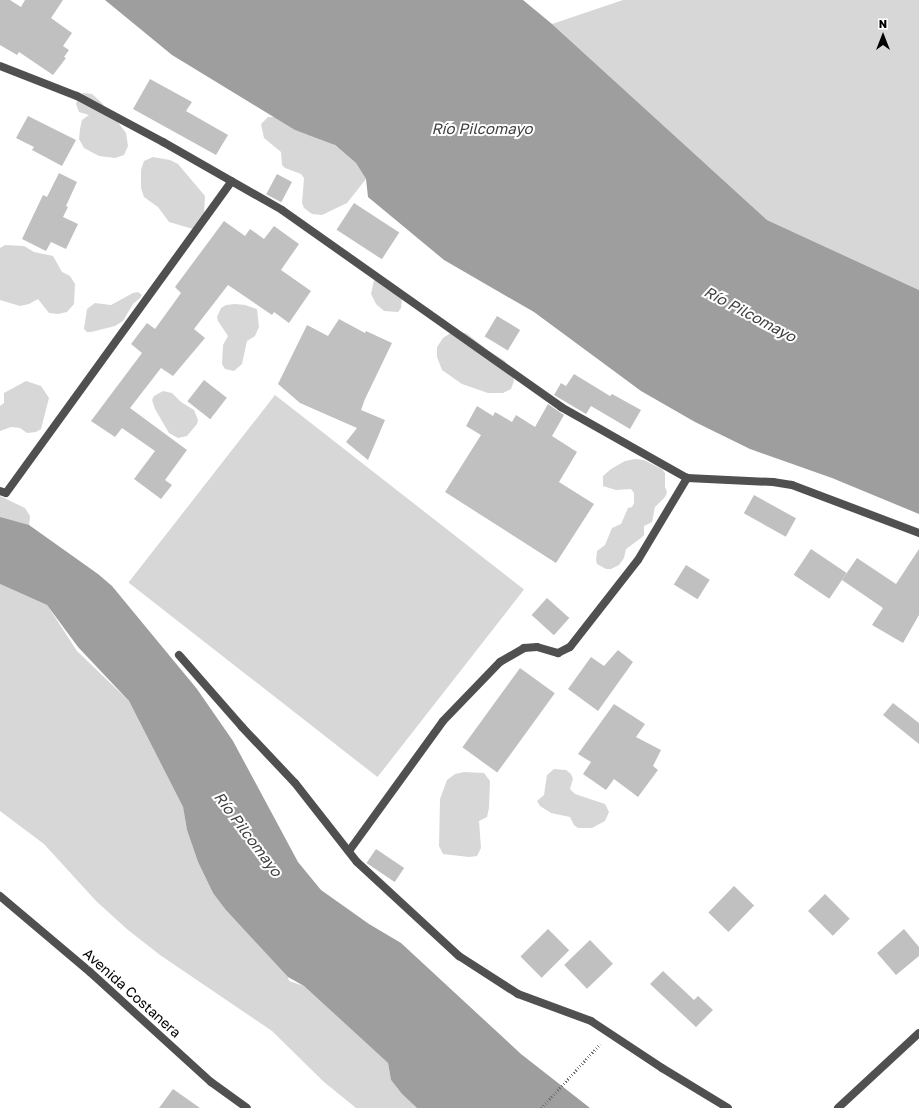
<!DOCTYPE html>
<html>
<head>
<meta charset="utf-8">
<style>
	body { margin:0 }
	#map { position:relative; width:919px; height:1108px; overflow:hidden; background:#fff; font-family:"Golos Text",sans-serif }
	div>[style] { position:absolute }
	.green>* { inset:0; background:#d7d7d7; transform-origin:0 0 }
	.water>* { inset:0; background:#9e9e9e }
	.building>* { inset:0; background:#c0c0c0; transform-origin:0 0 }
	.path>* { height:2.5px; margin-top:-1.25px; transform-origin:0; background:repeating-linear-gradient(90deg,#727272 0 1px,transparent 0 3px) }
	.minor>* { height:8px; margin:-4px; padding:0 4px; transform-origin:4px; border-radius:4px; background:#505050 }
	.tertiary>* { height:8px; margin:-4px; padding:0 4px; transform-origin:4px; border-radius:4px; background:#505050 }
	span { translate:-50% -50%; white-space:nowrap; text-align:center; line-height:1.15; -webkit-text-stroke:4px #fff; paint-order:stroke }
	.street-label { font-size:14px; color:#000 }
	.water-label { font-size:15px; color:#3f3f3f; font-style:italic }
	.north { position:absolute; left:863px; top:16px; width:40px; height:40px; -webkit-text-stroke:3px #fff; paint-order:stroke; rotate:0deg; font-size:11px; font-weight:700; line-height:16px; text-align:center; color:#000 }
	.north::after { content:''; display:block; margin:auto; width:14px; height:18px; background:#000; clip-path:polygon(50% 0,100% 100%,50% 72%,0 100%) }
</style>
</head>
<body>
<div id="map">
	<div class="green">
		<i style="clip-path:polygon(623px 0,919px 0,919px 290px,767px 220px,552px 24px)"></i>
		<i style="clip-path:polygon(83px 93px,92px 94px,103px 104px,105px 113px,117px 121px,126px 133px,128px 146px,124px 155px,115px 158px,99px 156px,84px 148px,79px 139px,80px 129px,82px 120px,89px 115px,79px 112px,76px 104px,79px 95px)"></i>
		<i style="clip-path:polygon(268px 117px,277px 117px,295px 130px,331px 142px,356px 163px,366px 179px,347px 203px,322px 215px,312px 214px,304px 208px,302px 203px,304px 178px,301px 174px,285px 168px,282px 165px,281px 152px,264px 138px,261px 124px)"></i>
		<i style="clip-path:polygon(153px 157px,170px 160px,178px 164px,205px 196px,204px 214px,193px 229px,169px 222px,158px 207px,144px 197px,141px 188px,141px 170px,144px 161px)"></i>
		<i style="clip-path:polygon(5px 245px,24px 246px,34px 252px,53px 256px,62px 272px,70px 276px,75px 284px,74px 304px,67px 312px,58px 314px,49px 313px,38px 299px,29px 304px,20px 306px,0 300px,0 248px)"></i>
		<i style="clip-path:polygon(374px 280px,385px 284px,402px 299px,401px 308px,398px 312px,384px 311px,376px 304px,371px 294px)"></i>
		<i style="clip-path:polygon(138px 292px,142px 295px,140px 298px,133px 304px,123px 321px,115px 326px,91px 332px,87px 332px,84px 329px,87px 309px,95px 303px,111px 305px,133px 293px)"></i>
		<i style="clip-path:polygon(235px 304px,245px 305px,257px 309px,259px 327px,255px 336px,247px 341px,242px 364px,234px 371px,225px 369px,222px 364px,223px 345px,228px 336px,218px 321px,217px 317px,221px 308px,226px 305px)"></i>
		<i style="clip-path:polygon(452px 332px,466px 333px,489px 351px,505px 361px,513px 372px,514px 381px,511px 389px,503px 393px,488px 393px,462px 384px,442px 370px,437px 357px,437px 347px,443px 338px)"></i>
		<i style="clip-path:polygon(26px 381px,41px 386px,49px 398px,41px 429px,36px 432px,27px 433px,20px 428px,11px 427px,0 431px,0 406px,4px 403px,4px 393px)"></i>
		<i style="clip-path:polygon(163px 391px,172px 393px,181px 402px,194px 410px,198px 420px,197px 424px,187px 436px,178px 438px,169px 433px,155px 409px,152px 400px,154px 396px)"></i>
		<i style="left:275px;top:395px;width:316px;height:238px;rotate:38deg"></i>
		<i style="clip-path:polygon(635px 459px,644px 460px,662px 469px,665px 473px,665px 487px,667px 492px,665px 497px,655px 507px,652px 522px,644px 526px,644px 535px,641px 538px,626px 549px,624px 558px,619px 565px,611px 569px,606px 569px,597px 564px,596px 560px,597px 551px,605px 545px,612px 528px,621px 524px,628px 508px,632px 507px,634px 503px,634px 493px,631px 489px,616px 490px,603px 486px,603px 476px,611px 469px,625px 461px)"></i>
		<i style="clip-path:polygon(0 496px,25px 508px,30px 516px,29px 527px,0 526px)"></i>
		<i style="clip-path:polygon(0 584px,47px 605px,77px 651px,129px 701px,183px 807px,187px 830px,198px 862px,213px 893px,288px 977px,289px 981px,304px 986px,388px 1063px,391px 1080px,402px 1094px,417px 1108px,356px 1108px,324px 1082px,272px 1031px,160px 955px,128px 930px,96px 901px,44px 844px,0 811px)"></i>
		<i style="clip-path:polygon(554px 769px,566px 770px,571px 774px,573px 779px,570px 789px,575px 794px,605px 804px,609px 812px,605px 821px,592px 828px,578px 828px,574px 825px,570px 817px,551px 813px,540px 806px,537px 801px,544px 795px,547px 775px)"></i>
		<i style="clip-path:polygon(464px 772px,484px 773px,490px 781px,489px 808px,487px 817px,479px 821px,481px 848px,477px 856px,469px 857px,443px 854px,439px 846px,440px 799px,447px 780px,455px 774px)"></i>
	</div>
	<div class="water">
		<i style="clip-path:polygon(105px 0,523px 0,552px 24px,767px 220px,919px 290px,919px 514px,832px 478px,750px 449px,695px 422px,641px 391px,534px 312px,444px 260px,368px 197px,366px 179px,356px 163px,335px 145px,295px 130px,172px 55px)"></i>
		<i style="clip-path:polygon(0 517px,29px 525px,98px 574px,112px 586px,197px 689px,233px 741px,298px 862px,321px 890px,369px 924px,401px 943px,521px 1054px,590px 1108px,417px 1108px,402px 1094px,391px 1080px,388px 1063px,304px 986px,288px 977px,226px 910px,213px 893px,198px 862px,187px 830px,183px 807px,129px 701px,78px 647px,47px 605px,0 584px)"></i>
	</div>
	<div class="building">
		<i style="clip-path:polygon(0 0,10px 0,21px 7px,25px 0,63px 0,51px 18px,72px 33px,63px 46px,69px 50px,64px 57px,66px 58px,53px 75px,19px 52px,17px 55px,0 45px)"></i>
		<i style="clip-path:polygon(150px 79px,192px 102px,186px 111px,228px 135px,216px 155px,133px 109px)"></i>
		<i style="clip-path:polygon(28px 116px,76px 140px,62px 166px,32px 150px,34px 147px,16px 138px)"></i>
		<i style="clip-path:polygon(59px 173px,77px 182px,66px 206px,68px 207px,63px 217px,78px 224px,66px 249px,51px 242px,46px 251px,22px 239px,43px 195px,47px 197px)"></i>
		<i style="left:277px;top:174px;width:17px;height:23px;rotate:28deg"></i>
		<i style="left:354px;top:203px;width:54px;height:32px;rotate:33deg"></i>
		<i style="clip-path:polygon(224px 221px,245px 236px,250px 229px,264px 239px,274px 226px,299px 244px,281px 270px,311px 291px,289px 323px,274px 312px,272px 315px,228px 285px,194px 329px,205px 338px,173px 376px,161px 368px,130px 408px,187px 450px,165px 480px,172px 485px,161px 499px,134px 479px,155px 451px,122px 428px,115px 437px,91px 421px,142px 353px,131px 344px,147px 323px,155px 329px,181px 293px,175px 287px)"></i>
		<i style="left:497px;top:316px;width:27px;height:24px;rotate:31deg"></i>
		<i style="clip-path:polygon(339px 319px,365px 333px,366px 331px,392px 343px,365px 399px,361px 410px,385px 420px,368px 460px,346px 442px,357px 428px,300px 403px,278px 384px,307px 325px,328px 336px)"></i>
		<i style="clip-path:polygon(574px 374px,610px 396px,612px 394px,641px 410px,630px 429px,591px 406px,586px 414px,554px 395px,561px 383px,566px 386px)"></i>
		<i style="left:204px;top:380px;width:29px;height:27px;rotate:38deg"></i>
		<i style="clip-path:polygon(548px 404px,564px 415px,552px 436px,577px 452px,559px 482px,594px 504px,556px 563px,445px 492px,481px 435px,466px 426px,477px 406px,493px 416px,495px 412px,512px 422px,516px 415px,535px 427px)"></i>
		<i style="left:754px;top:495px;width:48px;height:21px;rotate:29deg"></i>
		<i style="left:811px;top:549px;width:43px;height:31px;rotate:34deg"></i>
		<i style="clip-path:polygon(919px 549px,919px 615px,903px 643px,872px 625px,883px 608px,842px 580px,857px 558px,896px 584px)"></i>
		<i style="left:686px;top:565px;width:28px;height:23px;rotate:32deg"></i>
		<i style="left:547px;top:598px;width:30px;height:23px;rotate:42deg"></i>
		<i style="clip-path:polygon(618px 650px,633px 662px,598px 711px,568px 689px,591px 657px,604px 666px)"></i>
		<i style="left:520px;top:668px;width:43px;height:98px;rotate:36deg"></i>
		<i style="clip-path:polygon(893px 703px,919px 723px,919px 744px,883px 715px)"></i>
		<i style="clip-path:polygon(614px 704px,645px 724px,636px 737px,661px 750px,653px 766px,658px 770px,638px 797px,614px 779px,606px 790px,583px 774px,591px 762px,578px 754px)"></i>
		<i style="left:376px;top:849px;width:34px;height:17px;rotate:34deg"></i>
		<i style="left:734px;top:886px;width:28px;height:37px;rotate:44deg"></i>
		<i style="left:825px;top:894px;width:35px;height:24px;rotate:45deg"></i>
		<i style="left:548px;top:929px;width:30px;height:39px;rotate:45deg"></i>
		<i style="clip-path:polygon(904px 929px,919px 947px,919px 956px,896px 975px,877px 953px)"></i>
		<i style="left:590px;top:940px;width:33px;height:36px;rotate:46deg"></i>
		<i style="clip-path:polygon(663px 971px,694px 1000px,698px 996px,713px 1010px,696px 1027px,650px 984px)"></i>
		<i style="clip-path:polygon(173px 1089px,200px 1108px,159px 1108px)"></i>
	</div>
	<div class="path">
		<i style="left:541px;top:1108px;width:87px;rotate:-47.3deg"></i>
	</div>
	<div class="minor">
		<i style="left:0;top:66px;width:83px;rotate:21.3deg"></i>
		<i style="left:77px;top:96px;width:98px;rotate:28.1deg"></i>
		<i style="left:163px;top:142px;width:137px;rotate:29.7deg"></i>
		<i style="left:282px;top:210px;width:342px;rotate:35.2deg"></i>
		<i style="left:561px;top:407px;width:145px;rotate:29.4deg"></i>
		<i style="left:687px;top:478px;width:86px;rotate:2.7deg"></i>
		<i style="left:773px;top:482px;width:19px;rotate:9deg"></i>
		<i style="left:792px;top:485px;width:136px;rotate:20.7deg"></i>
		<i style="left:0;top:491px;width:6px;rotate:18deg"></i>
		<i style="left:6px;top:493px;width:385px;rotate:-54.1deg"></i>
		<i style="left:179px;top:655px;width:96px;rotate:48.8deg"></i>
		<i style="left:242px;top:727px;width:77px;rotate:46.6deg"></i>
		<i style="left:295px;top:783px;width:100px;rotate:51.9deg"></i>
		<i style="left:357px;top:862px;width:139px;rotate:42.7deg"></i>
		<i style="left:459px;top:956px;width:70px;rotate:32.8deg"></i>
		<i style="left:518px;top:994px;width:78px;rotate:20.3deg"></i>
		<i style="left:591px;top:1021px;width:85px;rotate:33.5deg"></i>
		<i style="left:662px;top:1068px;width:77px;rotate:31.2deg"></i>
		<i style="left:349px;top:851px;width:160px;rotate:-54.1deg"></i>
		<i style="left:443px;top:721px;width:82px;rotate:-46deg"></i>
		<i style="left:500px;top:662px;width:28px;rotate:-30deg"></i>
		<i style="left:524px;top:648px;width:13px;rotate:-4deg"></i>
		<i style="left:537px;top:647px;width:22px;rotate:16deg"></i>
		<i style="left:558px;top:653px;width:13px;rotate:-27deg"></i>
		<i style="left:570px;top:647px;width:110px;rotate:-52deg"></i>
		<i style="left:638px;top:560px;width:96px;rotate:-59.1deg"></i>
		<i style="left:838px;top:1108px;width:110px;rotate:-42.8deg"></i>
	</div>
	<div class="tertiary">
		<i style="left:0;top:896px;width:118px;rotate:40.2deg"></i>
		<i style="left:90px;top:972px;width:164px;rotate:42.3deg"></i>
		<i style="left:211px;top:1082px;width:44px;rotate:35.8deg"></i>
	</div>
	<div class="street-label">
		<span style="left:132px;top:993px;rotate:42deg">Avenida Costanera</span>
	</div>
	<div class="water-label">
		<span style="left:482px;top:129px">Río Pilcomayo</span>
		<span style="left:750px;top:314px;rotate:28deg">Río Pilcomayo</span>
		<span style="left:248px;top:834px;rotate:53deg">Río Pilcomayo</span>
	</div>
	<div class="north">N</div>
</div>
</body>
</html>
